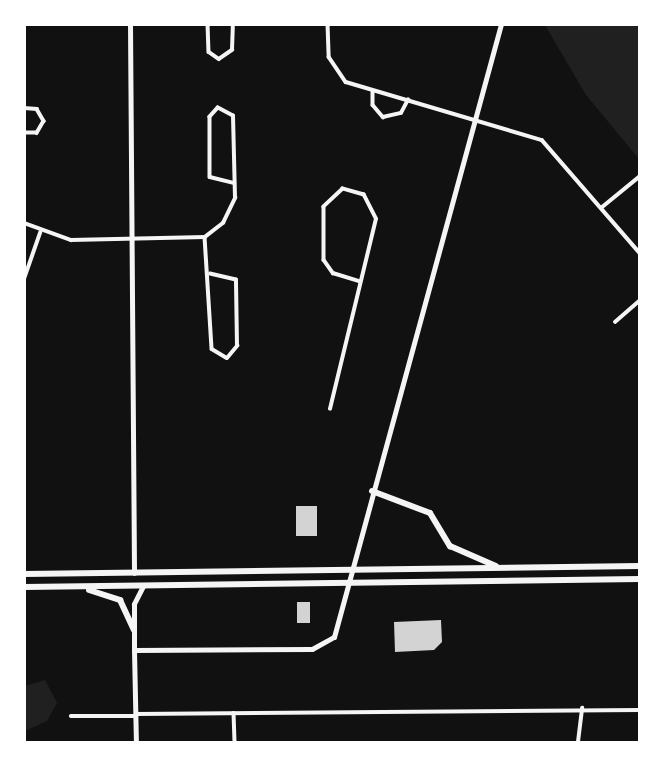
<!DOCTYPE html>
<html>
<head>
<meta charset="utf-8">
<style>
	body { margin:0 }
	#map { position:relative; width:664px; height:767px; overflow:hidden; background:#111; font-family:Quicksand,sans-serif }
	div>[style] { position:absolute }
	.green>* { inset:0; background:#202020 }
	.building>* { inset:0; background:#d3d3d3; transform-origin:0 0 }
	.minor>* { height:3.5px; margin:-1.75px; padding:0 1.75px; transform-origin:1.75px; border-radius:1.75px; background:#f5f5f5 }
	.tertiary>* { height:5px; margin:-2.5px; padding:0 2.5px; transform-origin:2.5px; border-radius:2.5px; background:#f5f5f5 }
	.secondary>* { height:5px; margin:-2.5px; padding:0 2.5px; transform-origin:2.5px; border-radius:2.5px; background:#f5f5f5 }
	.primary>* { height:6px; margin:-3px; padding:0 3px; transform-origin:3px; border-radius:3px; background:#f5f5f5 }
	span { translate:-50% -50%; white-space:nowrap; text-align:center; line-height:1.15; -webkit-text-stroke:5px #fff; paint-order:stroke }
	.frame { position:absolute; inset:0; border:26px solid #fff; pointer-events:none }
</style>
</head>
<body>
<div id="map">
	<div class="green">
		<i style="clip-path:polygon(545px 25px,639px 25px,639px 159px,586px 95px)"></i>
		<i style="clip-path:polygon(45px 680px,57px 703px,47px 721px,25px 731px,25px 686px)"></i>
	</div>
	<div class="building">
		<i style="left:317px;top:506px;width:30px;height:21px;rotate:90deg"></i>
		<i style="left:310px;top:602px;width:21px;height:13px;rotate:90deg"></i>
		<i style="clip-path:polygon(441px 620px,442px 642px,434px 650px,395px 652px,394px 622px)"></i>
	</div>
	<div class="minor">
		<i style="left:208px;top:24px;width:28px;rotate:88deg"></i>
		<i style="left:209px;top:52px;width:12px;rotate:35deg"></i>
		<i style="left:219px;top:59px;width:16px;rotate:-35deg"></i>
		<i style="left:232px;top:50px;width:26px;rotate:-88deg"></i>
		<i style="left:328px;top:24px;width:33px;rotate:88deg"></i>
		<i style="left:329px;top:57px;width:30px;rotate:56deg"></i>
		<i style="left:346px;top:82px;width:204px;rotate:16.5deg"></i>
		<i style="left:542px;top:140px;width:150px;rotate:49.1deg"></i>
		<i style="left:373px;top:92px;width:13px;rotate:90deg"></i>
		<i style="left:373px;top:105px;width:16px;rotate:50deg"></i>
		<i style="left:383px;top:117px;width:18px;rotate:-13deg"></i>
		<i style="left:401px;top:113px;width:15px;rotate:-62deg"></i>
		<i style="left:24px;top:108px;width:13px;rotate:4deg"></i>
		<i style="left:37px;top:109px;width:14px;rotate:60deg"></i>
		<i style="left:44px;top:121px;width:14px;rotate:120deg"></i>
		<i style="left:37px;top:133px;width:13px;rotate:180deg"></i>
		<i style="left:601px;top:208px;width:49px;rotate:-39.2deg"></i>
		<i style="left:24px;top:223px;width:50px;rotate:19.9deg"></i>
		<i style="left:71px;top:240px;width:134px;rotate:-1.3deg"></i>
		<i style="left:205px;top:237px;width:23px;rotate:-38deg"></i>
		<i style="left:223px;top:223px;width:28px;rotate:-64deg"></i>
		<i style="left:235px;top:198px;width:82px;rotate:-91.4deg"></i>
		<i style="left:233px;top:116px;width:17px;rotate:-152deg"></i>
		<i style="left:218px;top:108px;width:12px;rotate:132deg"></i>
		<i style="left:210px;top:117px;width:60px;rotate:90deg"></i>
		<i style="left:210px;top:177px;width:25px;rotate:14deg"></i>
		<i style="left:205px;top:237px;width:112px;rotate:86.4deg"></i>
		<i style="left:212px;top:349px;width:17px;rotate:31deg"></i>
		<i style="left:227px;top:358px;width:16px;rotate:-50deg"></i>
		<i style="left:237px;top:346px;width:66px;rotate:-90.9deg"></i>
		<i style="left:236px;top:280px;width:26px;rotate:-167deg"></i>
		<i style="left:24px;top:279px;width:49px;rotate:-70.8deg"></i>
		<i style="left:615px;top:322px;width:33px;rotate:-41deg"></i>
		<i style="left:330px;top:409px;width:195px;rotate:-76.4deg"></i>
		<i style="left:376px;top:219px;width:27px;rotate:-117deg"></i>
		<i style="left:364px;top:195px;width:22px;rotate:-164deg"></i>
		<i style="left:343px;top:189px;width:26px;rotate:137deg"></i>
		<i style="left:324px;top:207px;width:53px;rotate:90deg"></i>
		<i style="left:324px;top:260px;width:16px;rotate:55deg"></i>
		<i style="left:333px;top:273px;width:28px;rotate:17deg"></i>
		<i style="left:234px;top:713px;width:29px;rotate:88deg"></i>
		<i style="left:136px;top:714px;width:504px;rotate:-0.45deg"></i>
		<i style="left:71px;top:716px;width:65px"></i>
		<i style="left:578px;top:742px;width:34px;rotate:-83deg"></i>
	</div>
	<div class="tertiary">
		<i style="left:130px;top:24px;width:549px;rotate:89.58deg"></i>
		<i style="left:134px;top:650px;width:92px;rotate:88.8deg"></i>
	</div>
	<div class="secondary">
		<i style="left:143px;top:586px;width:20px;rotate:117deg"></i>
		<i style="left:134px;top:604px;width:46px;rotate:90deg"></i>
		<i style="left:134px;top:650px;width:178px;rotate:-0.3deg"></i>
		<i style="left:312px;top:649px;width:25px;rotate:-29deg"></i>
		<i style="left:334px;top:637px;width:635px;rotate:-74.76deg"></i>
	</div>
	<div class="primary">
		<i style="left:372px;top:491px;width:62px;rotate:20.8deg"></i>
		<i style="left:430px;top:513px;width:39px;rotate:59deg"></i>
		<i style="left:450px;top:546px;width:50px;rotate:23.5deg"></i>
		<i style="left:24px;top:574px;width:616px;rotate:-0.74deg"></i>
		<i style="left:24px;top:587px;width:616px;rotate:-0.74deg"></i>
		<i style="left:89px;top:590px;width:33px;rotate:18deg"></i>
		<i style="left:120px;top:600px;width:33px;rotate:65deg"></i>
	</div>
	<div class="frame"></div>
</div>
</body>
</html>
